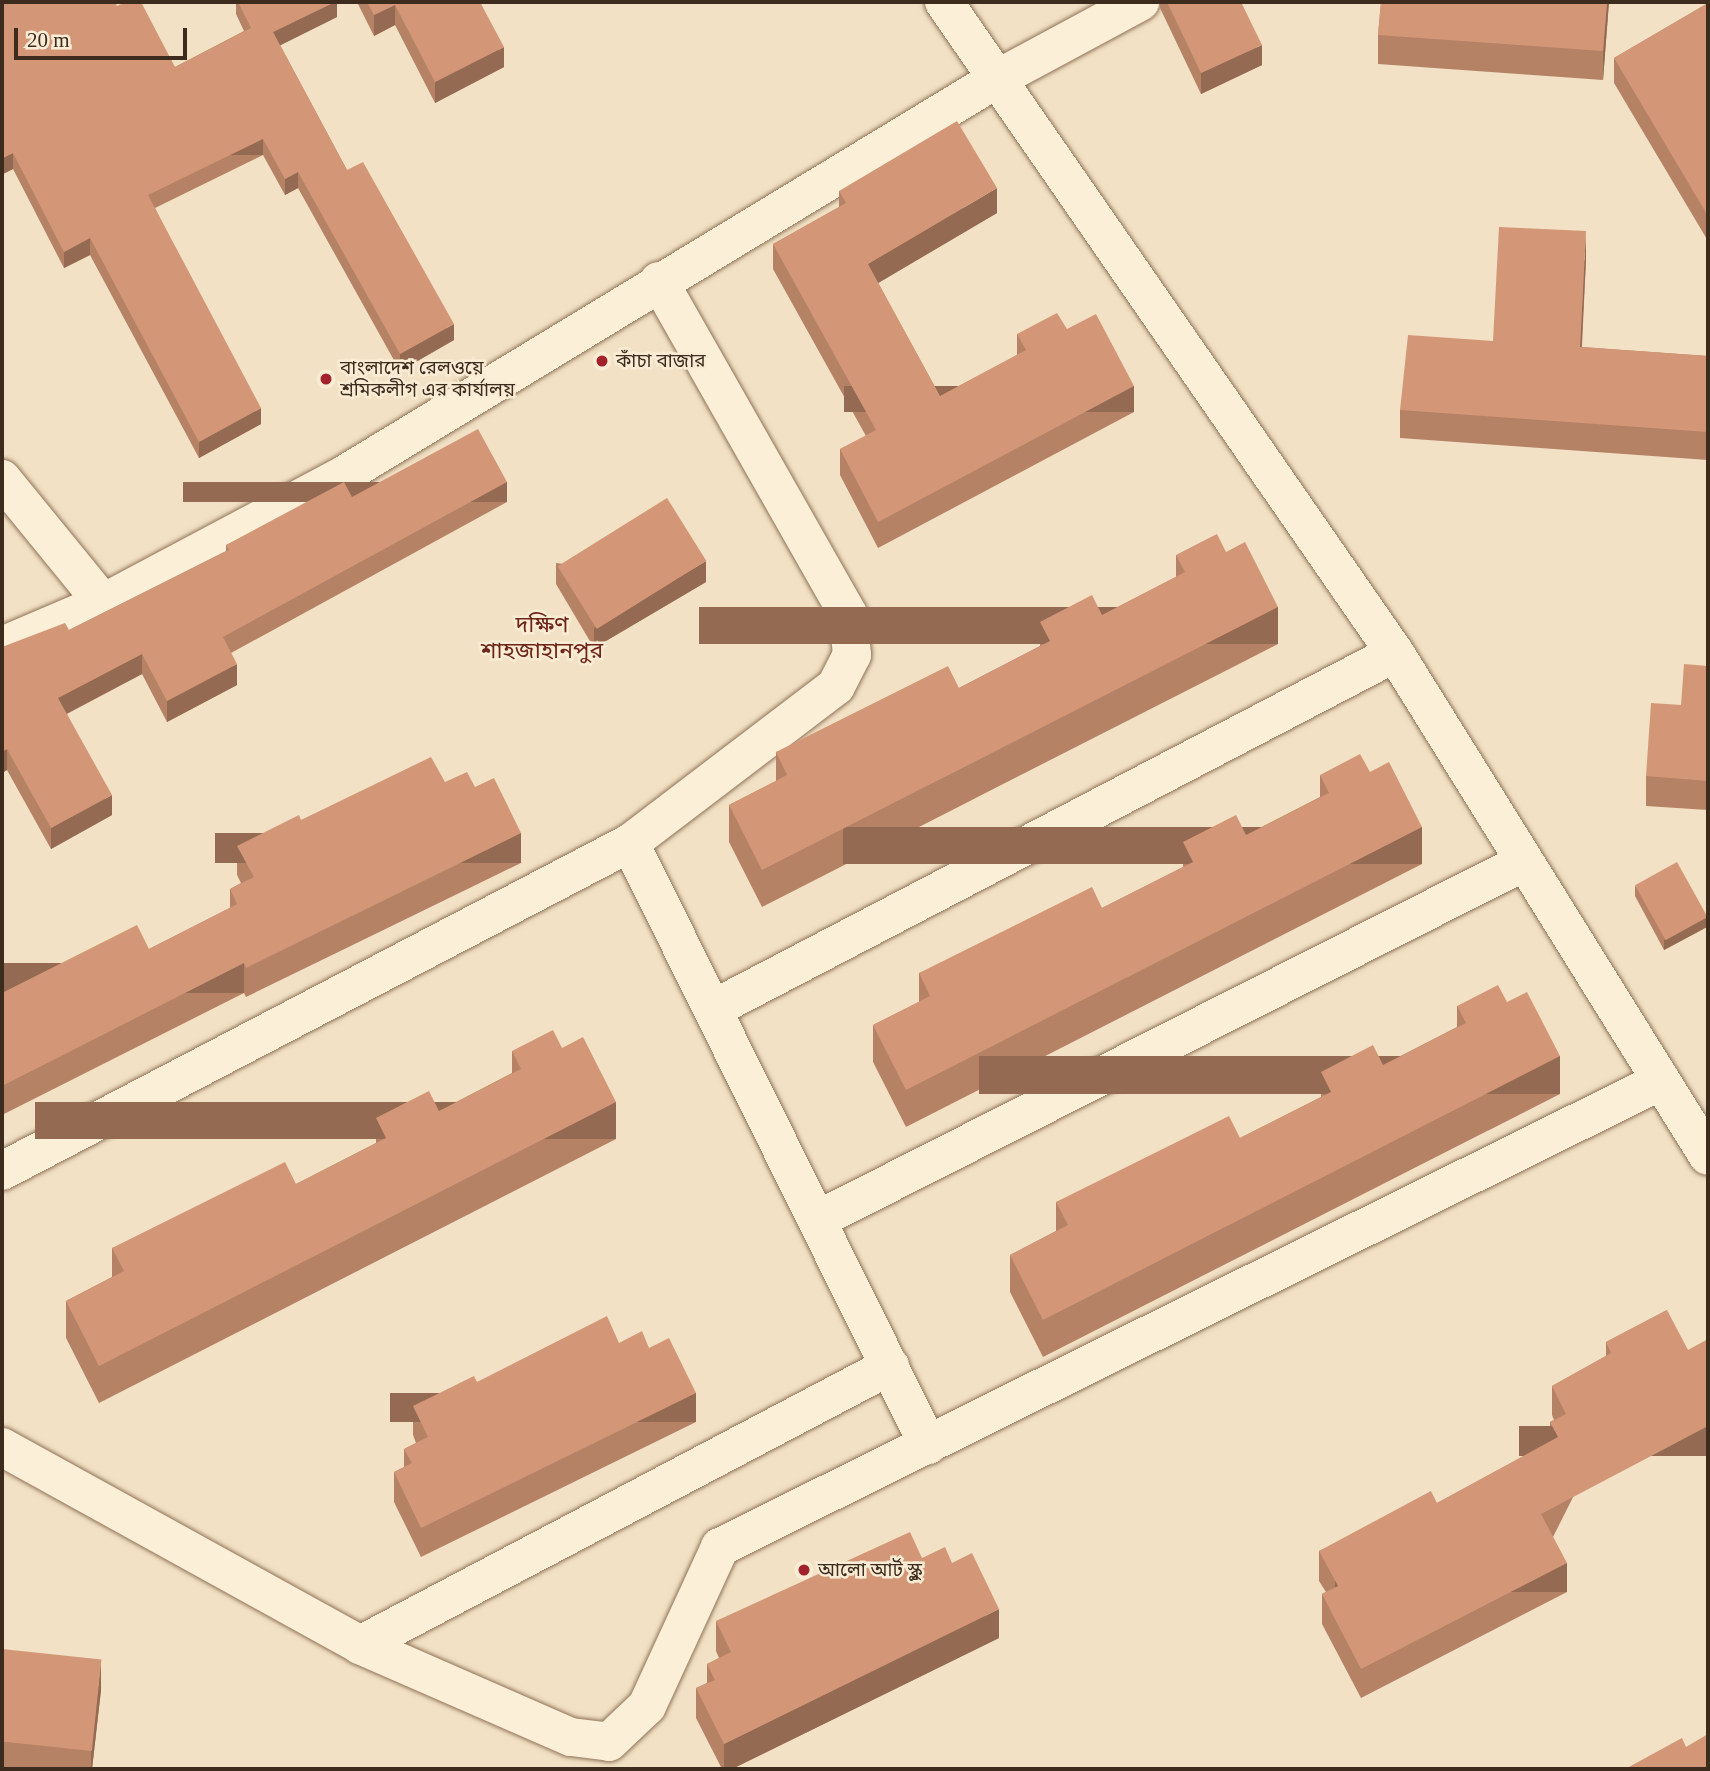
<!DOCTYPE html>
<html>
<head>
<meta charset="utf-8">
<style>
	body { margin:0 }
	#map { position:relative; width:1710px; height:1771px; overflow:hidden; background:#f2e1c4; font-family:"Times New Roman","Noto Sans Bengali",serif }
	div>[style] { position:absolute }
	.roads { filter:drop-shadow(0 0 2px #8f7258) drop-shadow(0 0 2px #8f7258) }
	.minor>* { height:38px; margin:-19px; padding:0 19px; transform-origin:19px; border-radius:19px; background:#fcefd8 }
	.wall>* { inset:0; background:#b58266 }
	.shaded-wall>* { inset:0; background:#946a53; transform-origin:0 0 }
	.building>* { inset:0; background:#d39777; transform-origin:0 0 }
	.dots>* { width:19px; height:19px; translate:-50% -50%; box-sizing:border-box; border:4px solid #f9ecd4; border-radius:50% }
	span { translate:-50% -50%; white-space:nowrap; text-align:center; line-height:1.15; -webkit-text-stroke:5px #f9ecd4; paint-order:stroke }
	.poi-label { font-size:19px; color:#3d2b1e }
	.left { translate:0 -50%; text-align:left }
	.quarter-label { font-size:23px; color:#6e2519 }
	.frame { position:absolute; inset:0; border:4px solid #3d2b1e; pointer-events:none }
	.scale { position:absolute; left:14px; top:28px; width:173px; height:32px; box-sizing:border-box; border:4px solid #3d2b1e; border-top:0; padding-left:9px; font-size:21px; line-height:24px; white-space:nowrap; color:#3d2b1e; -webkit-text-stroke:5px #f9ecd4; paint-order:stroke }
</style>
</head>
<body>
<div id="map">
	<div class="roads">
		<div class="minor">
			<i style="left:944px;top:2px;width:792px;rotate:55.29deg"></i>
			<i style="left:1395px;top:653px;width:592px;rotate:58.11deg"></i>
			<i style="left:2px;top:479px;width:160px;rotate:50.8deg"></i>
			<i style="left:2px;top:646px;width:110px;rotate:-23.1deg"></i>
			<i style="left:103px;top:603px;width:276px;rotate:-28deg"></i>
			<i style="left:347px;top:473px;width:758px;rotate:-31.24deg"></i>
			<i style="left:995px;top:80px;width:165px;rotate:-28.3deg"></i>
			<i style="left:630px;top:843px;width:259px;rotate:-37.3deg"></i>
			<i style="left:836px;top:686px;width:35px;rotate:-63deg"></i>
			<i style="left:852px;top:655px;width:41px;rotate:-95.6deg"></i>
			<i style="left:848px;top:614px;width:383px;rotate:-119.6deg"></i>
			<i style="left:713px;top:1009px;width:769px;rotate:-27.56deg"></i>
			<i style="left:2px;top:1171px;width:708px;rotate:-27.58deg"></i>
			<i style="left:630px;top:843px;width:672px;rotate:63.66deg"></i>
			<i style="left:817px;top:1220px;width:792px;rotate:-26.86deg"></i>
			<i style="left:2px;top:1447px;width:409px;rotate:28.9deg"></i>
			<i style="left:360px;top:1645px;width:230px;rotate:23.6deg"></i>
			<i style="left:571px;top:1737px;width:38px;rotate:7deg"></i>
			<i style="left:609px;top:1742px;width:52px;rotate:-43.5deg"></i>
			<i style="left:647px;top:1706px;width:175px;rotate:-65.3deg"></i>
			<i style="left:720px;top:1547px;width:1050px;rotate:-26.35deg"></i>
			<i style="left:360px;top:1645px;width:599px;rotate:-27.76deg"></i>
		</div>
	</div>
	<div class="wall">
		<i style="clip-path:polygon(2px 2px,117px 6px,175px 67px,244px 31px,236px 14px,236px 2px,337px 2px,337px 17px,280px 45px,347px 170px,454px 340px,400px 371px,298px 188px,285px 195px,263px 155px,155px 208px,261px 424px,199px 458px,90px 255px,64px 268px,13px 169px,3px 174px,2px 172px)"></i>
		<i style="clip-path:polygon(357px 2px,480px 2px,504px 67px,435px 103px,395px 25px,374px 36px)"></i>
		<i style="clip-path:polygon(1160px 2px,1241px 2px,1262px 65px,1201px 94px,1160px 8px)"></i>
		<i style="clip-path:polygon(1381px 2px,1609px 2px,1603px 80px,1378px 64px,1378px 35px)"></i>
		<i style="clip-path:polygon(1708px 3px,1708px 241px,1614px 83px,1614px 58px)"></i>
		<i style="clip-path:polygon(839px 191px,997px 213px,878px 283px,940px 396px,1017px 355px,1017px 334px,1067px 329px,1134px 412px,878px 548px,840px 475px,840px 449px,866px 436px,773px 269px,773px 244px,839px 207px)"></i>
		<i style="clip-path:polygon(1586px 259px,1582px 347px,1708px 356px,1708px 460px,1400px 438px,1400px 410px,1493px 341px)"></i>
		<i style="clip-path:polygon(352px 497px,507px 502px,231px 653px,237px 685px,167px 722px,142px 674px,67px 714px,112px 815px,51px 849px,7px 770px,2px 773px,2px 647px,69px 630px,226px 551px,226px 545px)"></i>
		<i style="clip-path:polygon(1226px 552px,1278px 644px,762px 907px,729px 842px,729px 805px,776px 781px,776px 752px,959px 688px,1040px 646px,1040px 622px,1102px 615px,1176px 577px,1176px 555px)"></i>
		<i style="clip-path:polygon(556px 563px,706px 582px,594px 648px,556px 584px)"></i>
		<i style="clip-path:polygon(1708px 666px,1708px 810px,1646px 806px,1646px 776px,1681px 705px)"></i>
		<i style="clip-path:polygon(1370px 772px,1422px 864px,906px 1127px,873px 1062px,873px 1025px,919px 1002px,919px 973px,1102px 908px,1183px 867px,1183px 842px,1246px 835px,1320px 797px,1320px 775px)"></i>
		<i style="clip-path:polygon(445px 782px,475px 787px,521px 863px,246px 997px,244px 993px,2px 1115px,2px 993px,149px 949px,230px 908px,230px 889px,241px 883px,237px 875px,237px 846px,301px 820px)"></i>
		<i style="clip-path:polygon(1635px 886px,1707px 927px,1664px 950px,1635px 896px)"></i>
		<i style="clip-path:polygon(1507px 1002px,1560px 1094px,1043px 1357px,1010px 1292px,1010px 1255px,1056px 1231px,1056px 1202px,1240px 1138px,1321px 1097px,1321px 1072px,1383px 1065px,1457px 1027px,1457px 1006px)"></i>
		<i style="clip-path:polygon(562px 1048px,616px 1139px,99px 1403px,66px 1338px,66px 1301px,112px 1277px,112px 1248px,296px 1184px,376px 1143px,376px 1118px,439px 1111px,512px 1073px,512px 1051px)"></i>
		<i style="clip-path:polygon(1667px 1310px,1553px 1537px,1567px 1592px,1361px 1698px,1322px 1624px,1322px 1594px,1326px 1592px,1319px 1581px,1319px 1551px,1437px 1503px,1550px 1442px,1550px 1422px,1554px 1420px,1552px 1415px,1552px 1386px,1606px 1356px,1606px 1342px)"></i>
		<i style="clip-path:polygon(619px 1343px,649px 1348px,696px 1422px,421px 1557px,394px 1502px,394px 1472px,404px 1467px,404px 1449px,416px 1443px,413px 1435px,413px 1406px,477px 1382px)"></i>
		<i style="clip-path:polygon(922px 1558px,952px 1563px,999px 1638px,732px 1769px,722px 1769px,696px 1718px,696px 1688px,707px 1683px,707px 1664px,719px 1658px,716px 1651px,716px 1621px)"></i>
		<i style="clip-path:polygon(2px 1649px,101px 1690px,92px 1769px,2px 1769px)"></i>
	</div>
	<div class="shaded-wall">
		<i style="clip-path:polygon(335px 2px,337px 2px,337px 17px,273px 49px,273px 32px)"></i>
		<i style="clip-path:polygon(1607px 2px,1609px 2px,1603px 80px,1603px 51px)"></i>
		<i style="clip-path:polygon(395px 5px,395px 25px,374px 36px,374px 15px)"></i>
		<i style="clip-path:polygon(1262px 45px,1262px 65px,1201px 94px,1201px 73px)"></i>
		<i style="clip-path:polygon(504px 47px,504px 67px,435px 103px,435px 82px)"></i>
		<i style="left:263px;top:139px;width:16px;height:128px;rotate:90deg"></i>
		<i style="clip-path:polygon(13px 153px,13px 169px,3px 174px,3px 158px)"></i>
		<i style="clip-path:polygon(298px 172px,298px 188px,285px 195px,285px 179px)"></i>
		<i style="clip-path:polygon(997px 188px,997px 213px,868px 289px,868px 264px)"></i>
		<i style="clip-path:polygon(1586px 231px,1586px 259px,1580px 375px,1580px 347px)"></i>
		<i style="clip-path:polygon(90px 238px,90px 255px,64px 268px,64px 252px)"></i>
		<i style="clip-path:polygon(454px 324px,454px 340px,400px 371px,400px 354px)"></i>
		<i style="left:1134px;top:386px;width:26px;height:290px;rotate:90deg"></i>
		<i style="clip-path:polygon(261px 408px,261px 424px,199px 458px,199px 442px)"></i>
		<i style="left:507px;top:482px;width:20px;height:324px;rotate:90deg"></i>
		<i style="clip-path:polygon(706px 561px,706px 582px,594px 648px,594px 628px)"></i>
		<i style="left:1278px;top:607px;width:37px;height:579px;rotate:90deg"></i>
		<i style="clip-path:polygon(142px 654px,142px 674px,58px 718px,58px 698px)"></i>
		<i style="clip-path:polygon(237px 664px,237px 685px,167px 722px,167px 701px)"></i>
		<i style="clip-path:polygon(7px 749px,7px 770px,2px 773px,2px 752px)"></i>
		<i style="clip-path:polygon(112px 795px,112px 815px,51px 849px,51px 828px)"></i>
		<i style="left:1422px;top:827px;width:37px;height:579px;rotate:90deg"></i>
		<i style="left:521px;top:833px;width:30px;height:306px;rotate:90deg"></i>
		<i style="clip-path:polygon(1707px 917px,1707px 927px,1664px 950px,1664px 940px)"></i>
		<i style="left:244px;top:963px;width:30px;height:271px;rotate:90deg"></i>
		<i style="left:1560px;top:1056px;width:38px;height:581px;rotate:90deg"></i>
		<i style="left:616px;top:1102px;width:37px;height:581px;rotate:90deg"></i>
		<i style="left:696px;top:1393px;width:29px;height:306px;rotate:90deg"></i>
		<i style="left:1708px;top:1426px;width:30px;height:189px;rotate:90deg"></i>
		<i style="left:1567px;top:1563px;width:29px;height:232px;rotate:90deg"></i>
		<i style="clip-path:polygon(999px 1609px,999px 1638px,732px 1769px,724px 1769px,724px 1744px)"></i>
		<i style="clip-path:polygon(101px 1660px,101px 1690px,92px 1769px,91px 1769px,91px 1751px)"></i>
	</div>
	<div class="building">
		<i style="clip-path:polygon(2px 2px,115px 2px,117px 6px,126px 2px,141px 2px,175px 67px,251px 28px,238px 2px,335px 2px,273px 32px,347px 170px,363px 162px,454px 324px,400px 354px,298px 172px,285px 179px,263px 139px,148px 195px,261px 408px,199px 442px,90px 238px,64px 252px,13px 153px,3px 158px,2px 155px)"></i>
		<i style="clip-path:polygon(367px 2px,480px 2px,504px 47px,435px 82px,395px 5px,374px 15px)"></i>
		<i style="clip-path:polygon(1167px 2px,1241px 2px,1262px 45px,1201px 73px)"></i>
		<i style="clip-path:polygon(1381px 2px,1607px 2px,1603px 51px,1378px 35px)"></i>
		<i style="clip-path:polygon(1708px 3px,1708px 216px,1614px 58px)"></i>
		<i style="clip-path:polygon(957px 121px,997px 188px,868px 264px,940px 396px,1026px 350px,1017px 334px,1057px 313px,1067px 329px,1096px 314px,1134px 386px,878px 522px,840px 449px,876px 430px,773px 244px,846px 203px,839px 191px)"></i>
		<i style="clip-path:polygon(1499px 227px,1586px 231px,1580px 347px,1708px 356px,1708px 432px,1400px 410px,1408px 335px,1493px 341px)"></i>
		<i style="clip-path:polygon(478px 429px,507px 482px,223px 637px,237px 664px,167px 701px,142px 654px,58px 698px,112px 795px,51px 828px,7px 749px,2px 752px,2px 647px,65px 623px,69px 630px,229px 550px,226px 545px,344px 482px,352px 497px)"></i>
		<i style="left:667px;top:498px;width:74px;height:129px;rotate:58deg"></i>
		<i style="clip-path:polygon(1217px 534px,1226px 552px,1245px 542px,1278px 607px,762px 870px,729px 805px,787px 775px,776px 752px,948px 666px,959px 688px,1050px 641px,1040px 622px,1092px 595px,1102px 615px,1185px 572px,1176px 555px)"></i>
		<i style="clip-path:polygon(1684px 664px,1708px 666px,1708px 781px,1646px 776px,1651px 703px,1681px 705px)"></i>
		<i style="clip-path:polygon(1360px 754px,1370px 772px,1389px 762px,1422px 827px,906px 1090px,873px 1025px,930px 996px,919px 973px,1092px 887px,1102px 908px,1193px 862px,1183px 842px,1236px 815px,1246px 835px,1329px 793px,1320px 775px)"></i>
		<i style="clip-path:polygon(431px 757px,445px 782px,467px 772px,475px 787px,494px 778px,521px 833px,246px 968px,244px 963px,2px 1086px,2px 993px,137px 925px,149px 949px,237px 904px,230px 889px,254px 877px,237px 846px,299px 815px,301px 820px)"></i>
		<i style="left:1677px;top:862px;width:63px;height:48px;rotate:61deg"></i>
		<i style="clip-path:polygon(1498px 985px,1507px 1002px,1527px 992px,1560px 1056px,1043px 1320px,1010px 1255px,1068px 1225px,1056px 1202px,1229px 1116px,1240px 1138px,1331px 1092px,1321px 1072px,1373px 1045px,1383px 1065px,1466px 1023px,1457px 1006px)"></i>
		<i style="clip-path:polygon(553px 1030px,562px 1048px,583px 1037px,616px 1102px,99px 1366px,66px 1301px,124px 1271px,112px 1248px,285px 1162px,296px 1184px,386px 1138px,376px 1118px,429px 1091px,439px 1111px,521px 1069px,512px 1051px)"></i>
		<i style="clip-path:polygon(1667px 1310px,1688px 1350px,1708px 1339px,1708px 1426px,1541px 1514px,1567px 1563px,1361px 1669px,1322px 1594px,1338px 1586px,1319px 1551px,1431px 1491px,1437px 1503px,1558px 1437px,1550px 1422px,1566px 1414px,1552px 1386px,1611px 1353px,1606px 1342px)"></i>
		<i style="clip-path:polygon(607px 1316px,619px 1343px,642px 1331px,649px 1348px,669px 1338px,696px 1393px,421px 1528px,394px 1472px,412px 1463px,404px 1449px,428px 1437px,413px 1406px,474px 1376px,477px 1382px)"></i>
		<i style="clip-path:polygon(910px 1532px,922px 1558px,945px 1547px,952px 1563px,972px 1553px,999px 1609px,724px 1744px,696px 1688px,715px 1680px,707px 1664px,731px 1652px,716px 1621px)"></i>
		<i style="left:2px;top:1649px;width:100px;height:92px;rotate:6deg"></i>
		<i style="clip-path:polygon(1708px 1734px,1708px 1769px,1628px 1769px,1627px 1768px,1682px 1738px,1686px 1747px)"></i>
	</div>
	<div class="dots">
		<i style="left:602px;top:361px;background:#a3232c"></i>
		<i style="left:326px;top:379px;background:#a3232c"></i>
		<i style="left:804px;top:1570px;background:#a3232c"></i>
	</div>
	<div class="poi-label">
		<span class="left" style="left:616px;top:361px">কাঁচা বাজার</span>
		<span class="left" style="left:340px;top:379px">বাংলাদেশ রেলওয়ে<br>শ্রমিকলীগ এর কার্যালয়</span>
		<span class="left" style="left:818px;top:1570px">আলো আর্ট স্কুল</span>
	</div>
	<div class="quarter-label">
		<span style="left:542px;top:638px">দক্ষিণ<br>শাহজাহানপুর</span>
	</div>
	<div class="frame"></div>
	<div class="scale">20 m</div>
</div>
</body>
</html>
